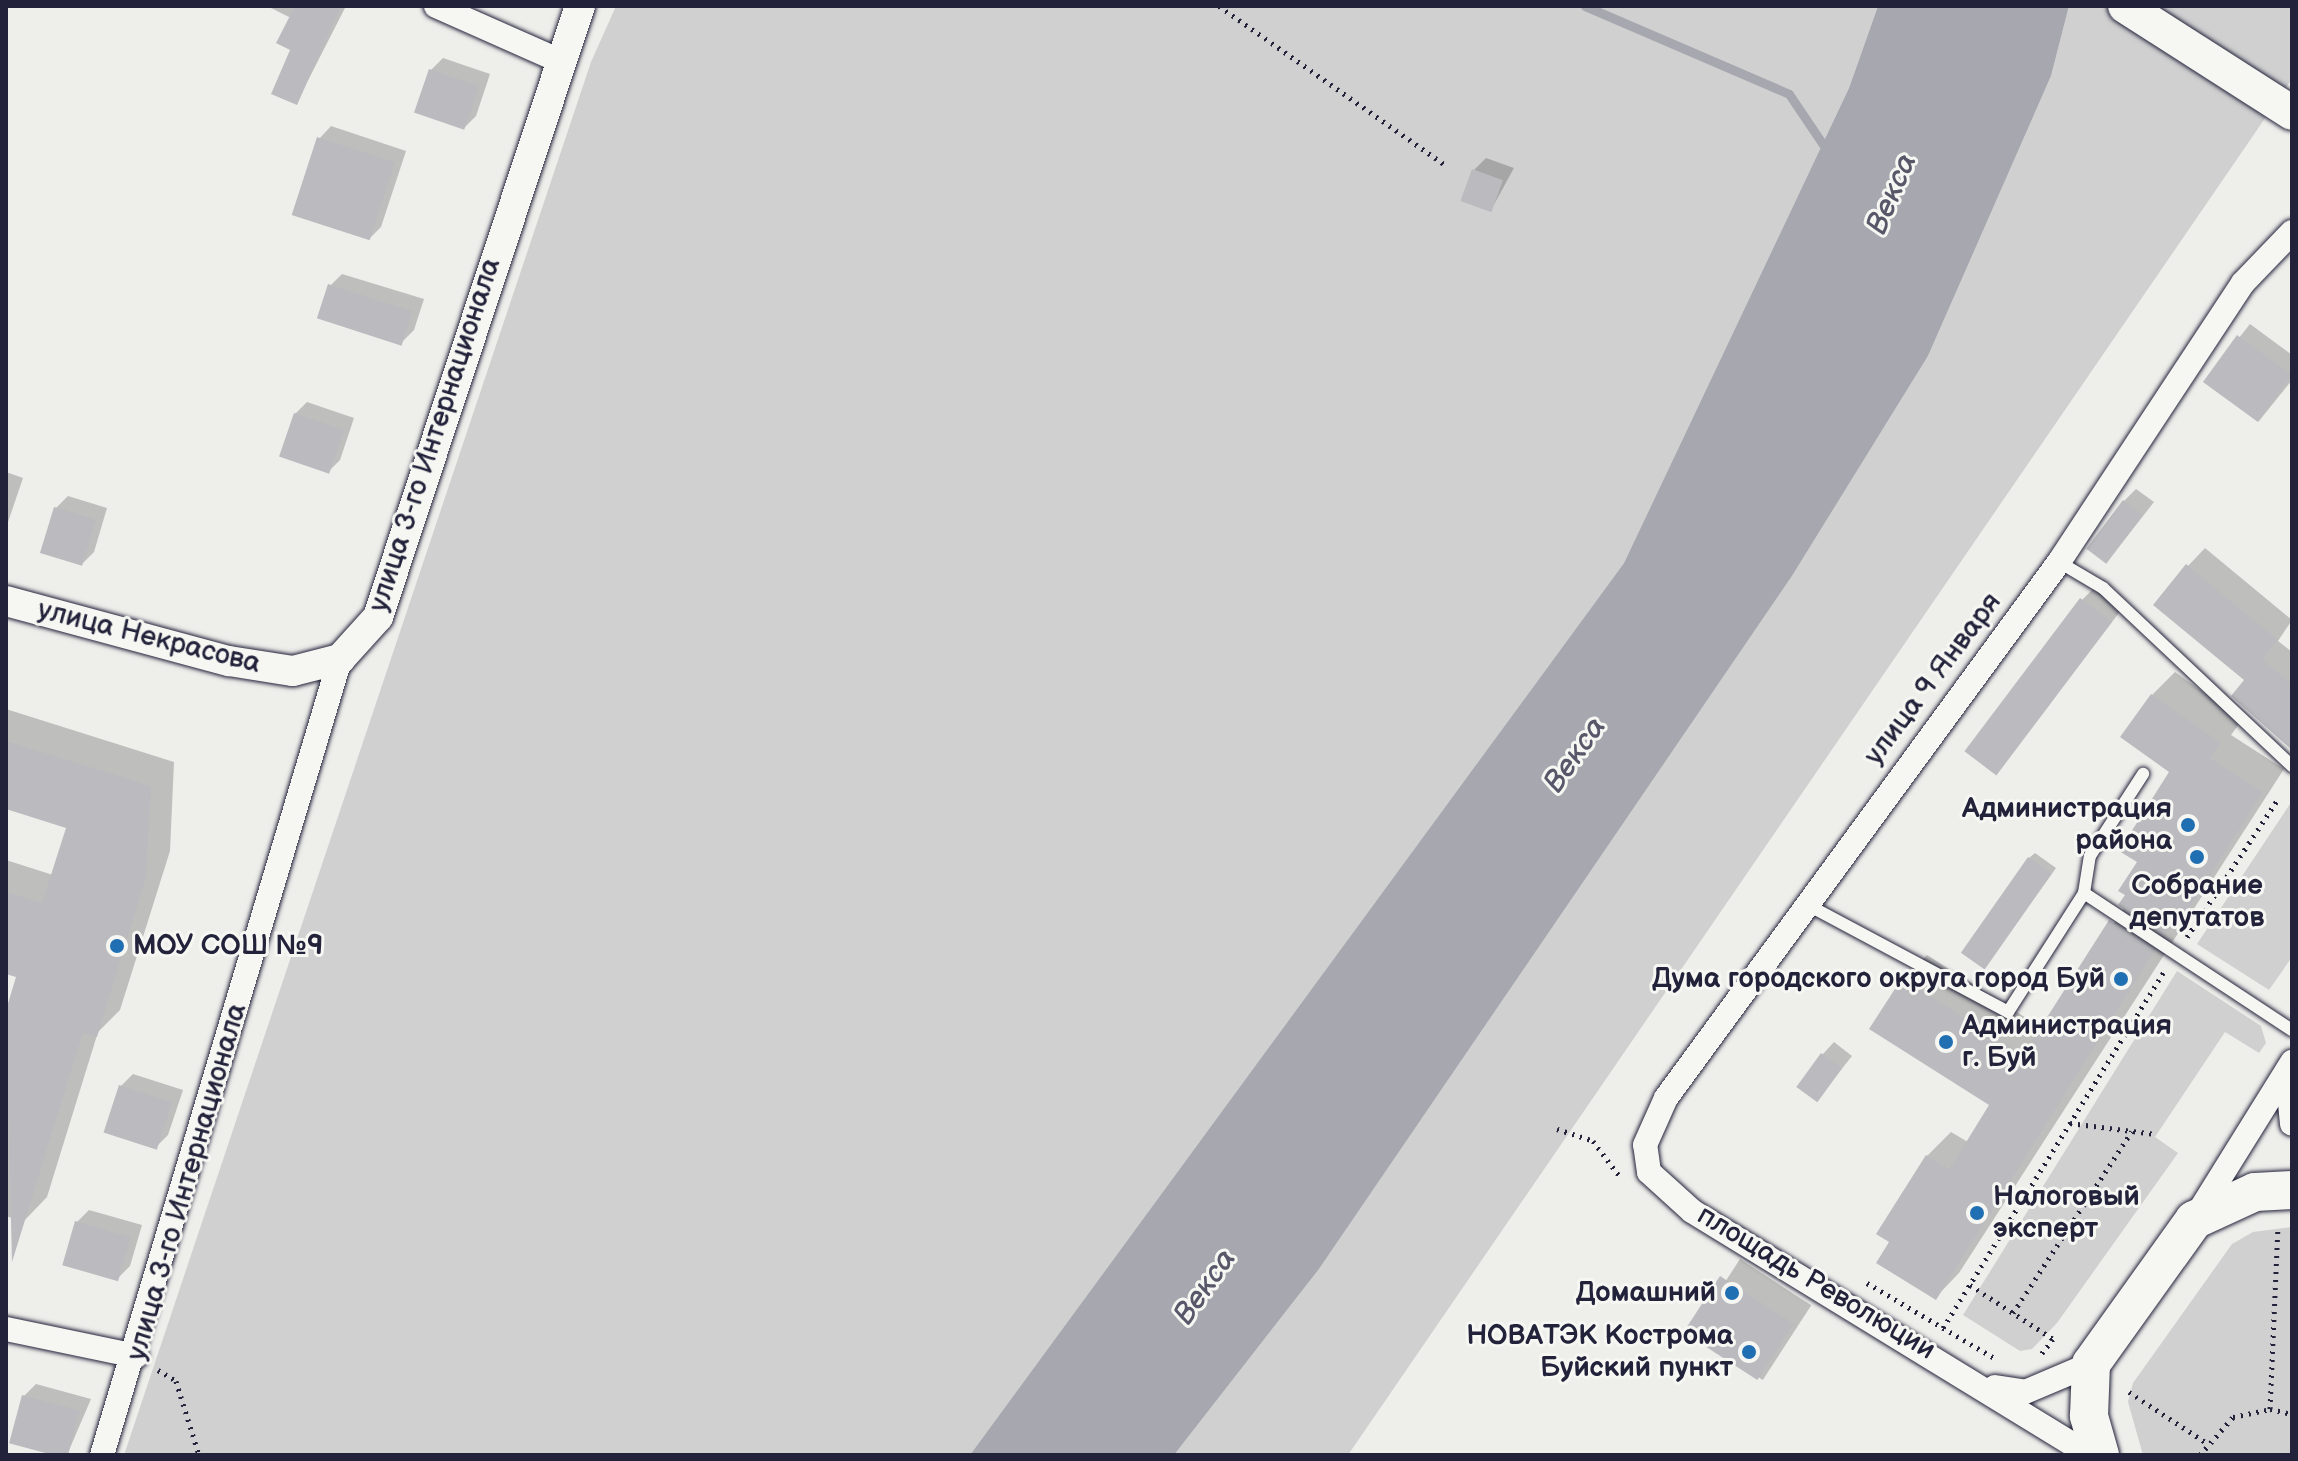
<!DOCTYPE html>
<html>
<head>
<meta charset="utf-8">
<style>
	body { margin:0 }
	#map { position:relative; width:2298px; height:1461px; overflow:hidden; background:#eeeeeb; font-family:"Balsamiq Sans",sans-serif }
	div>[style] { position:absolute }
	.green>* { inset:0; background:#d0d0d1 }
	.water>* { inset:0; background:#a7a7af }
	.shadow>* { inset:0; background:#0003; transform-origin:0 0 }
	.stream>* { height:9px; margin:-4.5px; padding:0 4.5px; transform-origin:4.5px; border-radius:4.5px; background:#a7a7af }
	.building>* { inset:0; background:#bbbbbf; transform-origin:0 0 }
	.path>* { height:5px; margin-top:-2.5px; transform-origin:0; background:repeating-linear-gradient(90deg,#22223b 0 2px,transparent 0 8px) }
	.roads { filter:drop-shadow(0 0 2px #22223b) drop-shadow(0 0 2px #22223b) }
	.service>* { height:12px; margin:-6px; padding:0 6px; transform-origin:6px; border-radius:6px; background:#f6f6f2 }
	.minor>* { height:24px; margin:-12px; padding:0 12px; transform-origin:12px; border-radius:12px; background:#f6f6f2 }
	.tertiary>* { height:30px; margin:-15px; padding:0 15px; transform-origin:15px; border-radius:15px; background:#f6f6f2 }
	.secondary>* { height:34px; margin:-17px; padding:0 17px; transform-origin:17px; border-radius:17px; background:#f6f6f2 }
	.primary>* { height:38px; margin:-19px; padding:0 19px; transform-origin:19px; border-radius:19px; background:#f6f6f2 }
	.dots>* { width:22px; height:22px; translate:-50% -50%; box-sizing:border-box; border:4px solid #f6f6f2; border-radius:50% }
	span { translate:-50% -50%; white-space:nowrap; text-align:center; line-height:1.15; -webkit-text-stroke:6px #f6f6f2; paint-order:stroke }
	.street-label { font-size:28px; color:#22223b }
	.poi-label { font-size:28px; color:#22223b; font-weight:700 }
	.right { translate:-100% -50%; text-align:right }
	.left { translate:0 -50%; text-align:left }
	.water-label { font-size:30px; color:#575769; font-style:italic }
	.frame { position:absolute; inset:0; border:8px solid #22223b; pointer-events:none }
</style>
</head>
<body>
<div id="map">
	<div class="green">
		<i style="clip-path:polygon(616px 6px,1878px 6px,1849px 88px,1624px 563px,970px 1455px,124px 1455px,591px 62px)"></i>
		<i style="clip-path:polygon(2069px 6px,2292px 6px,2292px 79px,1348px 1455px,1174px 1455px,1319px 1269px,1792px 576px,1928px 356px,2051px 76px)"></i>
		<i style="clip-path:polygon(2292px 801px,2292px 957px,2269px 990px,2197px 944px)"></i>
		<i style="clip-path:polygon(2177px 971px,2261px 1026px,2266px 1043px,2259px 1053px,2225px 1032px,2155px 1137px,2178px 1153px,2057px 1323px,2032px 1349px,2020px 1351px,1963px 1315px)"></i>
		<i style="clip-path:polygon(2292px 1227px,2292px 1455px,2143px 1455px,2128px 1402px,2133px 1383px,2232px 1244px,2253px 1232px)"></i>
	</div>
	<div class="water">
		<i style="clip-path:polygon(1878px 6px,2069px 6px,2051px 76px,1928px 356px,1792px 576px,1319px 1269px,1174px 1455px,970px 1455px,1624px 563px,1849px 88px)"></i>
	</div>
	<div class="shadow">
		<i style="clip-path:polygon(267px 6px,346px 6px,297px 102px,291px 18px)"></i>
		<i style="clip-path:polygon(443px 58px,490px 74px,476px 116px,464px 128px,431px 70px)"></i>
		<i style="clip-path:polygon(331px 126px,406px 151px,381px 227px,369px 239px,319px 139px)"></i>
		<i style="clip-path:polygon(1486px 158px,1514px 168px,1491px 210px,1474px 170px)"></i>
		<i style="clip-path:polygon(342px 274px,424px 299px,414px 330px,402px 342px,330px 286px)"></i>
		<i style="clip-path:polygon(2250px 324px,2292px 355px,2292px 380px,2259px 421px,2205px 381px)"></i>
		<i style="clip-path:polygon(307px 402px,354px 418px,340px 460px,328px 472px,295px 414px)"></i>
		<i style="clip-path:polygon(6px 472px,23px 478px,6px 528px)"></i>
		<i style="clip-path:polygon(2136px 489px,2154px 502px,2107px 562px,2124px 501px)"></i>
		<i style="clip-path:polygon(68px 496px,107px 508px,94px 552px,82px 564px,56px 508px)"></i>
		<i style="clip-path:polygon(2205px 548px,2292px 620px,2278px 641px,2292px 652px,2292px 746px,2247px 680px,2188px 566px)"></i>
		<i style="clip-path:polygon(2094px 588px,2122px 609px,1996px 773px,2082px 600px)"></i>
		<i style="clip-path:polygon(2175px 672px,2242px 720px,2231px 735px,2284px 769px,1959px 1273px,1935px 1298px,1892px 1241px,1927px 1156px,1951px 1132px,1968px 1142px,1992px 1104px,1903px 979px,1927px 955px,2042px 1028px,2125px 907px,2172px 772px,2152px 695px)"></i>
		<i style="clip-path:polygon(6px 709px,174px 762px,170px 851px,120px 1010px,98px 1032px,47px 1197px,23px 1222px,6px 1216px,6px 1020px,19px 976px,6px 972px,6px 860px,53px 875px,68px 826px,6px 807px)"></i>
		<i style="clip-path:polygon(2035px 853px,2056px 868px,1985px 967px,2029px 858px)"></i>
		<i style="clip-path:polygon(1834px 1042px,1852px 1056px,1818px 1099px,1823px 1054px)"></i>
		<i style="clip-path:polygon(133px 1074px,183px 1090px,168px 1135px,156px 1147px,121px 1086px)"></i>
		<i style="clip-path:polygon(89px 1210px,142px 1225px,130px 1266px,118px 1278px,77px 1222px)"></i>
		<i style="left:1740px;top:1259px;width:85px;height:89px;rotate:33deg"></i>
		<i style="clip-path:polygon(36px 1384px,91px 1399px,67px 1455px,11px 1441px,24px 1396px)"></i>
	</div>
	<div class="stream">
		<i style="left:1585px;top:6px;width:222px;rotate:23.3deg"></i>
		<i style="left:1789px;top:94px;width:70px;rotate:56.1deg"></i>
	</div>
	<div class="building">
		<i style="clip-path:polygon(295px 6px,341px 6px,297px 105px,271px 94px,290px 50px,276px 43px)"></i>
		<i style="left:429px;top:69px;width:53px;height:46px;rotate:19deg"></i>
		<i style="left:317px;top:137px;width:82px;height:82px;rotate:18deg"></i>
		<i style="left:1472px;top:169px;width:33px;height:34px;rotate:20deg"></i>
		<i style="left:328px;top:284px;width:89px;height:36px;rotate:18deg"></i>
		<i style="left:2237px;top:335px;width:68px;height:58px;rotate:36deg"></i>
		<i style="left:294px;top:413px;width:53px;height:46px;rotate:19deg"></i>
		<i style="left:2123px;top:500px;width:25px;height:61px;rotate:37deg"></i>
		<i style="left:54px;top:507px;width:44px;height:48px;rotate:17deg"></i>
		<i style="clip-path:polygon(2186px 564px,2278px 640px,2262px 659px,2292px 684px,2292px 750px,2231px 696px,2244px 680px,2153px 605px)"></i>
		<i style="left:2080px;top:598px;width:40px;height:192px;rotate:37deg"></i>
		<i style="clip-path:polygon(2151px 694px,2221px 743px,2210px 758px,2263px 792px,2177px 928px,2171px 924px,2164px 935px,2118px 905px,2125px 895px,2118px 891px,2137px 862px,2119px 851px,2169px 772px,2120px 737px)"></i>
		<i style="clip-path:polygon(6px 741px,151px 786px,146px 877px,97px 1037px,83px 1033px,12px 1262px,6px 1010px,16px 977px,6px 974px,6px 892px,42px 903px,66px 828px,6px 809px)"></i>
		<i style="left:2028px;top:857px;width:29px;height:117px;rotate:35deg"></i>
		<i style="clip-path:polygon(2109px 920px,2155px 950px,1936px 1300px,1876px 1263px,1889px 1242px,1876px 1234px,1926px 1155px,1949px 1170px,1989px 1105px,1869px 1029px,1902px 978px,2023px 1055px)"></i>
		<i style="left:1821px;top:1053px;width:26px;height:42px;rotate:36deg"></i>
		<i style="left:119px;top:1085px;width:56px;height:50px;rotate:18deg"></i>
		<i style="left:75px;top:1221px;width:58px;height:46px;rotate:16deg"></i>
		<i style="left:1720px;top:1276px;width:88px;height:67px;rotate:33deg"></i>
		<i style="left:22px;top:1395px;width:60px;height:50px;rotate:15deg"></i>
	</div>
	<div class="path">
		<i style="left:1219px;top:6px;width:275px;rotate:35.1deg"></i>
		<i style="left:2187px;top:937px;width:165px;rotate:-56.6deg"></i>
		<i style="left:2070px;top:1123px;width:86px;rotate:7.4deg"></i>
		<i style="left:1557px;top:1129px;width:38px;rotate:18deg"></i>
		<i style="left:1593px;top:1141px;width:46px;rotate:52.9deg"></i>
		<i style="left:1867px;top:1283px;width:150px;rotate:30.5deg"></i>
		<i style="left:1970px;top:1285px;width:99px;rotate:33deg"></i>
		<i style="left:2053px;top:1339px;width:23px;rotate:128deg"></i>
		<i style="left:2013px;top:1313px;width:217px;rotate:-56.8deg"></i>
		<i style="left:1943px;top:1328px;width:423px;rotate:-58.2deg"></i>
		<i style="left:158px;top:1370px;width:21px;rotate:31deg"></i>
		<i style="left:176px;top:1381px;width:77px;rotate:72.7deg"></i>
		<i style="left:2129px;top:1392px;width:91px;rotate:33.3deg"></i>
		<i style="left:2270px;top:1409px;width:182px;rotate:-87.5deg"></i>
		<i style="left:2200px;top:1455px;width:50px;rotate:-49deg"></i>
		<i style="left:2233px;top:1417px;width:38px;rotate:-12deg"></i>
		<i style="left:2270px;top:1409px;width:23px;rotate:13deg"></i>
	</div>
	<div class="roads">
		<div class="service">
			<i style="left:2059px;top:562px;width:51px;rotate:30.6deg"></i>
			<i style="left:2103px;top:588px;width:260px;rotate:43.3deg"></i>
			<i style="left:2084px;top:893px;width:249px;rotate:33.4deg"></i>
			<i style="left:1806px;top:904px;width:229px;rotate:28.1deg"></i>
			<i style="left:2008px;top:1012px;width:141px;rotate:-57.4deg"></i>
			<i style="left:2084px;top:893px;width:37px;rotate:-81deg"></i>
			<i style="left:2090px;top:856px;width:98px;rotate:-57.1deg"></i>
		</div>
		<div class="minor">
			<i style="left:436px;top:6px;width:136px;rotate:23.9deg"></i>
			<i style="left:2287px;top:1071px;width:53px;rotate:84.6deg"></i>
			<i style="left:2195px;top:1218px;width:184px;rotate:-58.1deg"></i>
			<i style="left:6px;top:1329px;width:133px;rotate:11.7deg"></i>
			<i style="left:1995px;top:1387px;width:30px;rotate:9deg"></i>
			<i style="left:2025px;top:1392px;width:72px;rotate:-23deg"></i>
			<i style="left:102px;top:1455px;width:831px;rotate:-73.35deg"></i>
			<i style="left:2090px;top:1455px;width:467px;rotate:-148.5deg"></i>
			<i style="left:1692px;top:1211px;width:58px;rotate:-137.8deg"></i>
			<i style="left:1649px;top:1172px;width:27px;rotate:-98deg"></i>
			<i style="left:1645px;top:1145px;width:51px;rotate:-65.9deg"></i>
			<i style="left:1666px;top:1098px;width:665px;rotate:-53.75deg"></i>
			<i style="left:2059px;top:562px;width:334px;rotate:-56.6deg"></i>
			<i style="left:2243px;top:283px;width:71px;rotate:-46.1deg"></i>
		</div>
		<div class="tertiary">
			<i style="left:6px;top:601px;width:231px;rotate:15.1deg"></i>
			<i style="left:229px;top:661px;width:65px;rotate:8.9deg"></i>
			<i style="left:293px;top:671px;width:49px;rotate:-14.3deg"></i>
			<i style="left:340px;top:659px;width:57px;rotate:-47.9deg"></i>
			<i style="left:378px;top:617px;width:644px;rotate:-71.71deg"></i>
		</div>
		<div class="secondary">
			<i style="left:2125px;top:6px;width:198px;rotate:32.6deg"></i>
		</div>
		<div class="primary">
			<i style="left:2100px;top:1455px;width:41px;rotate:-105.8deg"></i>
			<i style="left:2089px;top:1416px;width:52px;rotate:-87.8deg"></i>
			<i style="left:2091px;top:1364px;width:177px;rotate:-54.4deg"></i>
			<i style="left:2194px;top:1220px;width:67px;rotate:-24.7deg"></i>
			<i style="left:2255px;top:1192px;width:37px;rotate:-3deg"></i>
		</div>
	</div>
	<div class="dots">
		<i style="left:2188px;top:825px;background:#1f6fb2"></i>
		<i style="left:2197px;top:857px;background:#1f6fb2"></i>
		<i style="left:117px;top:946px;background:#1f6fb2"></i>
		<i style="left:2121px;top:979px;background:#1f6fb2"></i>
		<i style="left:1946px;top:1042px;background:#1f6fb2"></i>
		<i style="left:1977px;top:1213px;background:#1f6fb2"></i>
		<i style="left:1732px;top:1293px;background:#1f6fb2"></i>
		<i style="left:1749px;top:1352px;background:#1f6fb2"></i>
	</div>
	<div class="street-label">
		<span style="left:435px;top:435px;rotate:-72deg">улица 3-го Интернационала</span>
		<span style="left:149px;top:637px;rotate:14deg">улица Некрасова</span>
		<span style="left:1933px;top:679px;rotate:-53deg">улица 9 Января</span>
		<span style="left:187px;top:1182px;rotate:-74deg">улица 3-го Интернационала</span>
		<span style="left:1816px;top:1283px;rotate:31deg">площадь Революции</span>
	</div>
	<div class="poi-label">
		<span class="right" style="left:2172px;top:825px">Администрация<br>района</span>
		<span style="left:2197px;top:902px">Собрание<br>депутатов</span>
		<span class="left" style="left:133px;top:946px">МОУ СОШ №9</span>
		<span class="right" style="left:2105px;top:979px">Дума городского округа город Буй</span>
		<span class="left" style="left:1962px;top:1042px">Администрация<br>г. Буй</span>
		<span class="left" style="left:1993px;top:1213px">Налоговый<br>эксперт</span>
		<span class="right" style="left:1716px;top:1293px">Домашний</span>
		<span class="right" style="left:1733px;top:1352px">НОВАТЭК Кострома<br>Буйский пункт</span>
	</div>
	<div class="water-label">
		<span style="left:1892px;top:194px;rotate:-67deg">Векса</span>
		<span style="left:1575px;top:755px;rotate:-55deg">Векса</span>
		<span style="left:1205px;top:1287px;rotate:-55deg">Векса</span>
	</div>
	<div class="frame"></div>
</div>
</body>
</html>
